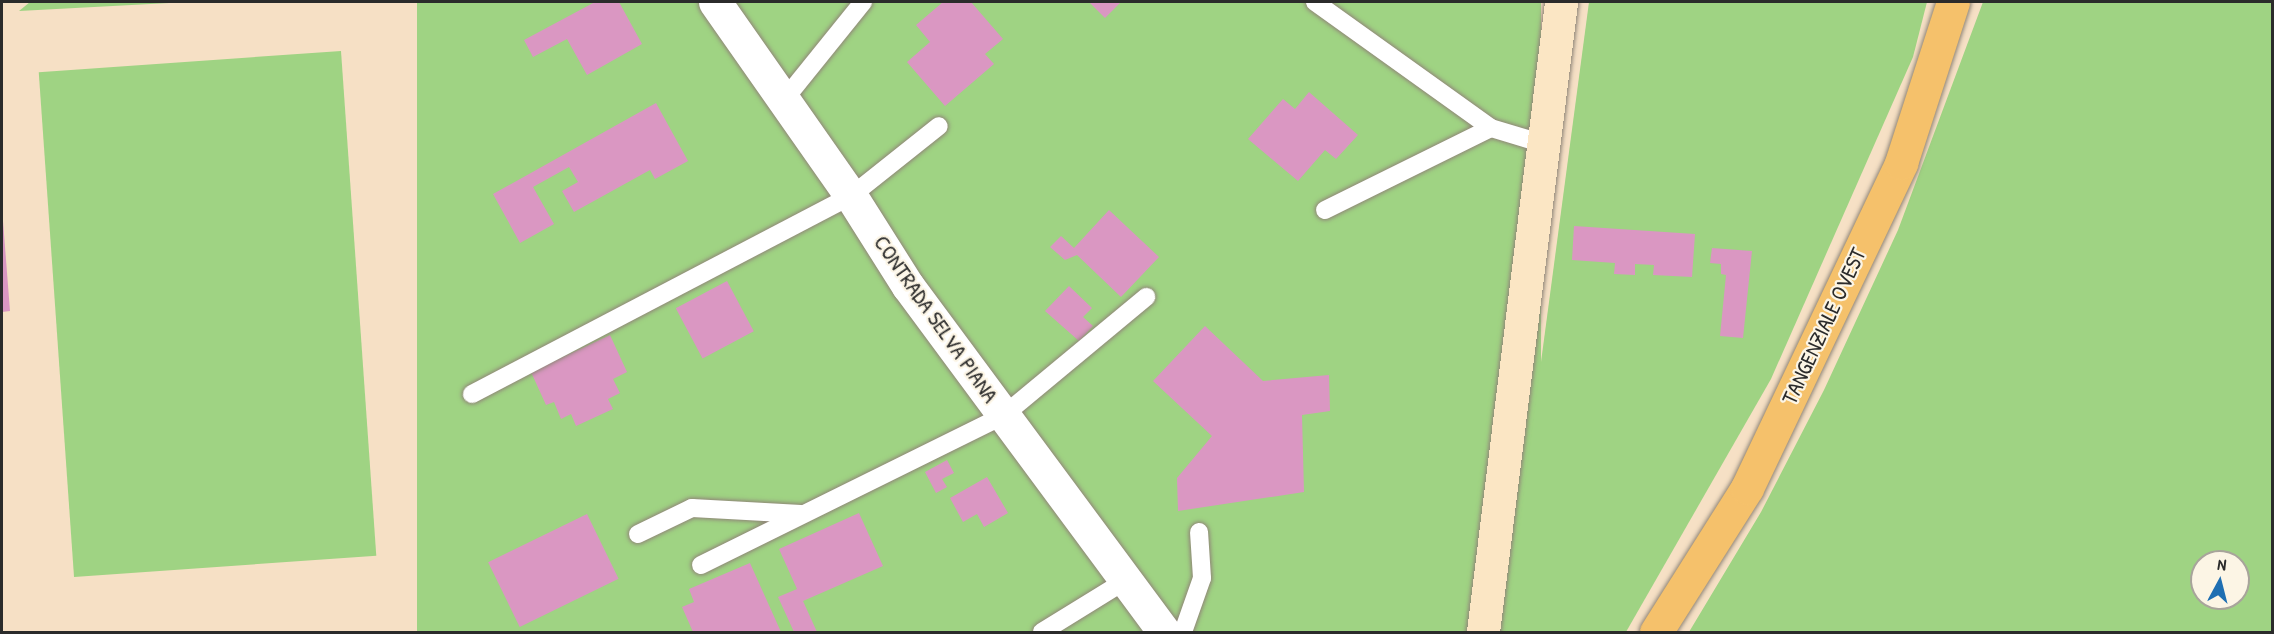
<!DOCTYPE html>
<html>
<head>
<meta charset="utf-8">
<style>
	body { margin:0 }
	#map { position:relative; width:2274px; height:634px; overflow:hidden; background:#f6e0c5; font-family:"Patrick Hand",sans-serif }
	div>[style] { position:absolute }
	.green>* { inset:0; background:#9fd383; transform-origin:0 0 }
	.building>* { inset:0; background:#da97c2; transform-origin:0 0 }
	.roads { filter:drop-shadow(0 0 2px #908678) drop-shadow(0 0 2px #908678) }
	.service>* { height:18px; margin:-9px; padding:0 9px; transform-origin:9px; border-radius:9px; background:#fff }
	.minor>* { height:33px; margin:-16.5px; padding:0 16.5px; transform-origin:16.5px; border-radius:16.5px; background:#fff }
	.secondary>* { height:33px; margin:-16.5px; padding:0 16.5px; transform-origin:16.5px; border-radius:16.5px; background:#fbe6c4 }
	.primary>* { height:33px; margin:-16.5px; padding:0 16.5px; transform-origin:16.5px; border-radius:16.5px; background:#f5c16b }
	span { translate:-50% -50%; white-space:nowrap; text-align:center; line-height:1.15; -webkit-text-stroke:4.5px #fcf5e5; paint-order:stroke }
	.street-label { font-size:22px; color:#2b2b2b }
	.frame { position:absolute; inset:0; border:3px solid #2b2b2b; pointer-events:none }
	.north { position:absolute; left:2190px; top:550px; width:60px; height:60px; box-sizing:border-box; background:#fcf5e5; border:2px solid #a8a49b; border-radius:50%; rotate:7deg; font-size:16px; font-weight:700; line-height:24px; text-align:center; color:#2b2b2b }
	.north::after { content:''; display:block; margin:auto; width:21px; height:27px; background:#1f6fb2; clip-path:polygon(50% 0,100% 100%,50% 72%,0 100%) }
</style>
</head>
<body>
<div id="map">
	<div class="green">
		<i style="clip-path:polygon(30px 2px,188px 2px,19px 11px)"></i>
		<i style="left:417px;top:2px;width:1124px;height:631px"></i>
		<i style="clip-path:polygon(1589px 2px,1927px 2px,1913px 57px,1771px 379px,1626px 632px,1505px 632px)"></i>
		<i style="clip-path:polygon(evenodd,1983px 2px,2272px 2px,2272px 632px,1689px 632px,1761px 512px,1824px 390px,1898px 230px,1983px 2px,2202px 562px,2238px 562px,2238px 598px,2202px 598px,2202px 562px)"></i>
		<i style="left:341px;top:51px;width:506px;height:303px;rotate:86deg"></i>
	</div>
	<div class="building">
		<i style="clip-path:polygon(595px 2px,619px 2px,642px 44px,587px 75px,567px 39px,533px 57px,524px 40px)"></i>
		<i style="clip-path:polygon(943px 2px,971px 2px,1003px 39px,985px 54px,994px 64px,945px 106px,907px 62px,930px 42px,916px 25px)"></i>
		<i style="clip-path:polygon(1089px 2px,1121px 2px,1105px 18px)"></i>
		<i style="clip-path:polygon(1309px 92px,1358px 135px,1336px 159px,1325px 150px,1298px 181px,1248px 139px,1283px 99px,1295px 109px)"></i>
		<i style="clip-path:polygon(656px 103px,688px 161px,655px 179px,650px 170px,574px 212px,562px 191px,578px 182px,569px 167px,533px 187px,554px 224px,520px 243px,493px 194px)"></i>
		<i style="clip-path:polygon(2px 208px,10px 311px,2px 312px)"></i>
		<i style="clip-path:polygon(1109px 210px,1159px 257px,1121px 297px,1077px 255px,1065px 260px,1050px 247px,1061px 236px,1074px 248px)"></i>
		<i style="clip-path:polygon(1574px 226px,1695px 234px,1692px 277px,1653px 275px,1654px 265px,1635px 264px,1635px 275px,1614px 274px,1615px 263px,1572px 260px)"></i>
		<i style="clip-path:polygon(1712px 248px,1752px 251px,1743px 338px,1720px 336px,1726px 275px,1721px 274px,1721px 264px,1710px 263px)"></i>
		<i style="left:727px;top:281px;width:57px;height:58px;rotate:62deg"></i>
		<i style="clip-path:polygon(1069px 286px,1092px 308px,1083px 317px,1093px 326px,1079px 341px,1045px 311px)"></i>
		<i style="clip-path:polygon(1205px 326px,1263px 381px,1329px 375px,1330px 411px,1302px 415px,1304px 492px,1178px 511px,1177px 478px,1212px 436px,1153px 381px)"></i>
		<i style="clip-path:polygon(610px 335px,627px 372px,613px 379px,620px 393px,608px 399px,613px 409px,576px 426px,571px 414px,561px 419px,554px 402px,546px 405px,531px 372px)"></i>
		<i style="clip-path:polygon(947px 460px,954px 473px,942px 479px,947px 487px,936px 493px,925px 472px)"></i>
		<i style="clip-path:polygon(987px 477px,1008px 513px,984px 527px,977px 514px,963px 522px,950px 498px)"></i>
		<i style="clip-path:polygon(859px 513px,883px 566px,803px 601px,817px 632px,794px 632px,778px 597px,797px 589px,779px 549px)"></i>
		<i style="left:587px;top:514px;width:72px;height:110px;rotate:64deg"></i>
		<i style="clip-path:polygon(750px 563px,781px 632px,693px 632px,682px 607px,694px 602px,689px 589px)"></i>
	</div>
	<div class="roads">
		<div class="service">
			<i style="left:1315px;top:2px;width:216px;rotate:35.6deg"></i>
			<i style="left:1491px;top:128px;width:55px;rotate:16.8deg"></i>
			<i style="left:784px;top:100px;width:126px;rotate:-51.1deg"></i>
			<i style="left:1325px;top:210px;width:185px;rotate:-26.3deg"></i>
			<i style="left:472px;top:394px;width:428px;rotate:-27.6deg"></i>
			<i style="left:851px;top:196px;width:112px;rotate:-38.5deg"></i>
			<i style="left:638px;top:534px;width:60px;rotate:-25.7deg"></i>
			<i style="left:692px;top:508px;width:109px;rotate:3.2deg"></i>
			<i style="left:701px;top:565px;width:338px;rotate:-26.3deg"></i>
			<i style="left:1004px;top:415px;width:185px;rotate:-39.7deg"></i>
			<i style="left:1042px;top:632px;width:95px;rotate:-31.7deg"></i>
			<i style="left:1183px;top:632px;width:57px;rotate:-70.6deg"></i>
			<i style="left:1202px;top:578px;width:46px;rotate:-93.7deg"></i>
		</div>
		<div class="minor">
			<i style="left:715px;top:2px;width:237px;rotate:55deg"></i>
			<i style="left:851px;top:196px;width:107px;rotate:57.7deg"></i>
			<i style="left:908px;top:286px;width:430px;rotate:53.5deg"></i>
		</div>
		<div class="secondary">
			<i style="left:1483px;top:632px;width:635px;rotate:-82.94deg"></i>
		</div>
		<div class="primary">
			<i style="left:1656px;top:632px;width:170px;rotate:-57.7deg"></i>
			<i style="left:1747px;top:488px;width:360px;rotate:-64.6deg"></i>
			<i style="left:1901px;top:163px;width:169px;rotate:-72.1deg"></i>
		</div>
	</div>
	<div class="street-label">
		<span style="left:936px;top:319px;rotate:55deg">CONTRADA SELVA PIANA</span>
		<span style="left:1824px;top:326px;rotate:-65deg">TANGENZIALE OVEST</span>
	</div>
	<div class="frame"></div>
	<div class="north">N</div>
</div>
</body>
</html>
